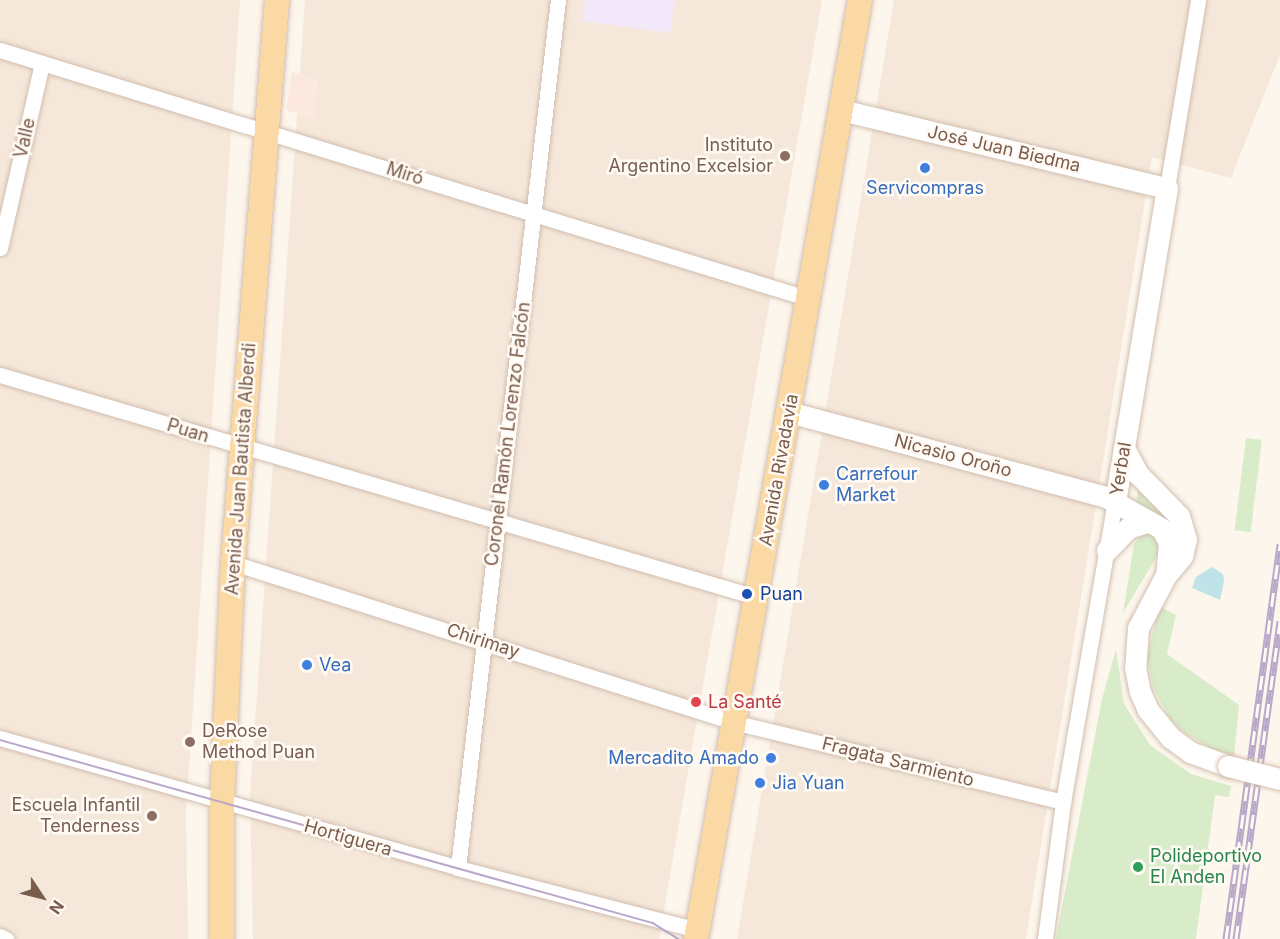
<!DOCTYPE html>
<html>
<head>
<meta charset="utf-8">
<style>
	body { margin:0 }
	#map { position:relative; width:1280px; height:939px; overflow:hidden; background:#fdf6ec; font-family:Inter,sans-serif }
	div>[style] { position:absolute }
	.residential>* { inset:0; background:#f5e8da }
	.commercial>* { inset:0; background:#fde8e0 }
	.education>* { inset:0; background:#f3e8fa }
	.green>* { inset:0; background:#d8ecc9; transform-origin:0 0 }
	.water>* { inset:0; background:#bfe3e8 }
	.roads { filter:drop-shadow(0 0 2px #d1beb0) drop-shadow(0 0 2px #d1beb0) }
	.street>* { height:15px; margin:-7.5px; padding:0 7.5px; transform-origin:7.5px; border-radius:7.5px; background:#fff }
	.secondary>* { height:21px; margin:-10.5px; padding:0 10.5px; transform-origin:10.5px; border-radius:10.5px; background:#fff }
	.primary>* { height:24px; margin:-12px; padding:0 12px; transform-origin:12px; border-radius:12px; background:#fbd9a5 }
	.tram>* { height:1.5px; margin:-0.75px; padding:0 0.75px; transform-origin:0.75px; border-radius:0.75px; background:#b9a8c9 }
	.rail>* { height:7px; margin-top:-3.5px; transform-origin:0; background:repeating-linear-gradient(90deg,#fffaf3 0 14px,#b9a8c9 0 28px); box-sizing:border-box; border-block:2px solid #b9a8c9 }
	.bridges { filter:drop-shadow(0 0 2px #d6c0b0) drop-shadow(0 0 2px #d6c0b0) }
	.secondary-bridge>* { height:21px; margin:-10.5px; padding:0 10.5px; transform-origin:10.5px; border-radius:10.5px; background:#fff }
	.dots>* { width:16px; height:16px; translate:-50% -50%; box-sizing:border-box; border:3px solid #fffaf3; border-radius:50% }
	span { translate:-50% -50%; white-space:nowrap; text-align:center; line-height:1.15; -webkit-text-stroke:5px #fffaf3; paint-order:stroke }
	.street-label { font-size:18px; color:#7a5c4d }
	.education-label { font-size:18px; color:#785e54 }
	.right { translate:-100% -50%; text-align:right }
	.left { translate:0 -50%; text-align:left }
	.shop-label { font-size:18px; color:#366cbe }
	.transit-label { font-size:18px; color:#164399 }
	.health-label { font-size:18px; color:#be3a42 }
	.leisure-label { font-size:18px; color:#27864d }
	.north { position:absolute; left:12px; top:867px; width:60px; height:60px; -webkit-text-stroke:4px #fffaf3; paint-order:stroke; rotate:125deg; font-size:16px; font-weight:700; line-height:24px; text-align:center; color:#7a5c4d }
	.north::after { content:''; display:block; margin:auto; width:21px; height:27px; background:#7a5c4d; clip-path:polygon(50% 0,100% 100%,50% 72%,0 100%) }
</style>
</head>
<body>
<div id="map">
	<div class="residential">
		<i style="clip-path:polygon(0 0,240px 0,186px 814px,188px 939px,0 939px)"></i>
		<i style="clip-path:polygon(305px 0,822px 0,659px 939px,253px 939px,250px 795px)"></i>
		<i style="clip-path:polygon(894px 0,1280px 0,1280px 55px,1231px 178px,1152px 157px,1026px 939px,737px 939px)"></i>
	</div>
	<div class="commercial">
		<i style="clip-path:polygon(292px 72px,318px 80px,315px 120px,286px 110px)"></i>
	</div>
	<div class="education">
		<i style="clip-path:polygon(585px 0,675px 0,670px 33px,582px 21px)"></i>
	</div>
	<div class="green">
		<i style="left:1246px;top:438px;width:16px;height:93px;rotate:7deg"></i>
		<i style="clip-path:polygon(1140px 479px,1166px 515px,1164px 517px,1136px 502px)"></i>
		<i style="clip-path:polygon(1151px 534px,1159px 542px,1160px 551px,1123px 613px,1134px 544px,1141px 535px)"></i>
		<i style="clip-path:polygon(1159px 606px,1176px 615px,1167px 654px,1239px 705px,1234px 755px,1212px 749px,1185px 733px,1170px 719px,1153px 688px,1147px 657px)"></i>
		<i style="clip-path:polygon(1116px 649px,1124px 704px,1150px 745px,1191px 774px,1231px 786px,1229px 797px,1215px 795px,1196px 939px,1056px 939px,1102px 699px)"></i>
	</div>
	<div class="water">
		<i style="clip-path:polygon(1212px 567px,1223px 574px,1224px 581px,1220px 600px,1192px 588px,1196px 577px)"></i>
	</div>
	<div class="roads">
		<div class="street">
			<i style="left:0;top:50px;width:847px;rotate:17.09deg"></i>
			<i style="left:1167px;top:188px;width:191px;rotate:-80.6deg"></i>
			<i style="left:0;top:248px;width:190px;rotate:-77.2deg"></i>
			<i style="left:0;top:375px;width:788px;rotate:16.36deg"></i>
			<i style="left:233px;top:563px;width:525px;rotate:17.64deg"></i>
			<i style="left:733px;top:722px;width:340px;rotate:13.6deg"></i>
			<i style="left:0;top:738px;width:476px;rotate:15.8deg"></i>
			<i style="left:458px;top:868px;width:248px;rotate:14.5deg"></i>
			<i style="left:458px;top:868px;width:874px;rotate:-83.43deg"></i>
			<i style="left:0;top:936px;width:7px;rotate:27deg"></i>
			<i style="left:1045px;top:939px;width:138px;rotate:-82.5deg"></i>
			<i style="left:1063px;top:802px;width:304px;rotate:-80.2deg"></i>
		</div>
		<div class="secondary">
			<i style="left:841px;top:110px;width:335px;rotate:13.5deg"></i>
			<i style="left:1167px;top:188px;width:318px;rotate:99.4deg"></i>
			<i style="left:789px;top:412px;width:328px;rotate:15deg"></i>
			<i style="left:1106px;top:497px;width:64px;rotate:29.7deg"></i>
			<i style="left:1162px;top:529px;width:16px;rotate:63deg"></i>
			<i style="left:1169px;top:543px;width:32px;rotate:95deg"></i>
			<i style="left:1124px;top:448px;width:30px;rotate:62deg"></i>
			<i style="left:1138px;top:474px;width:59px;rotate:45.7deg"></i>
			<i style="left:1179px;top:516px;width:24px;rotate:73deg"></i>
			<i style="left:1186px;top:539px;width:17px;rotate:103deg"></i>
			<i style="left:1182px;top:556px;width:25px;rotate:130deg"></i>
			<i style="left:1166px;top:575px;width:60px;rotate:117.8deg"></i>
			<i style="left:1138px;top:628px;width:39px;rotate:94deg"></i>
			<i style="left:1135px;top:667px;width:25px;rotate:79deg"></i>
			<i style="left:1140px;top:692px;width:20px;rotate:66deg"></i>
			<i style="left:1148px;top:710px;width:36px;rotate:51deg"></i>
			<i style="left:1171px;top:738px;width:24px;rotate:36deg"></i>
			<i style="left:1190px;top:752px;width:40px;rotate:20.2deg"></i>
			<i style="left:1107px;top:550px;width:30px;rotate:-46deg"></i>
			<i style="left:1128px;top:528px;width:22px;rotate:-18deg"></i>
		</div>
		<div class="primary">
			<i style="left:222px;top:939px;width:137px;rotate:-90deg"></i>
			<i style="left:222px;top:802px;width:239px;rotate:-87.4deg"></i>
			<i style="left:233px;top:563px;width:565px;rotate:-85.53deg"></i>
			<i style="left:696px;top:939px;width:953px;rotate:-80.09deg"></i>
		</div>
	</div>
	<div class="tram">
		<i style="left:0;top:740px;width:678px;rotate:15.66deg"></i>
		<i style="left:653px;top:923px;width:31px;rotate:32deg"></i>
	</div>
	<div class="rail">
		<i style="left:1226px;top:939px;width:399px;rotate:-82.2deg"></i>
		<i style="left:1236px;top:939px;width:321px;rotate:-82.1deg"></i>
	</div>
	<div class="bridges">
		<div class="secondary-bridge">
			<i style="left:1228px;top:766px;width:54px;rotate:14deg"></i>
		</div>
	</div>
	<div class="dots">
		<i style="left:785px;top:156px;background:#8d6e63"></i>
		<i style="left:925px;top:168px;background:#3f7fe0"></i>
		<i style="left:824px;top:485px;background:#3f7fe0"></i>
		<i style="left:747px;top:594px;background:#1a4fb4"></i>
		<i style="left:307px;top:665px;background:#3f7fe0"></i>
		<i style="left:696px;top:702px;background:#e0444e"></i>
		<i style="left:190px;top:742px;background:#8d6e63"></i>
		<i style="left:771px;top:758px;background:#3f7fe0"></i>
		<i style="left:760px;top:783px;background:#3f7fe0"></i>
		<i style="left:152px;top:816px;background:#8d6e63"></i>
		<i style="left:1138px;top:867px;background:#2e9e5b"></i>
	</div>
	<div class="street-label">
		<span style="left:25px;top:138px;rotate:-77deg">Valle</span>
		<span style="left:1004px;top:149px;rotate:13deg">José Juan Biedma</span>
		<span style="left:405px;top:174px;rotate:18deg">Miró</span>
		<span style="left:188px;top:431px;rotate:17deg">Puan</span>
		<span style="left:508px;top:434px;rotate:-83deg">Coronel Ramón Lorenzo Falcón</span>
		<span style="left:953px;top:456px;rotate:15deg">Nicasio Oroño</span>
		<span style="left:241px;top:469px;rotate:-86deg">Avenida Juan Bautista Alberdi</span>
		<span style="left:1121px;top:469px;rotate:-81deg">Yerbal</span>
		<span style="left:779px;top:470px;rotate:-80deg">Avenida Rivadavia</span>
		<span style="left:483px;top:641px;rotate:18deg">Chirimay</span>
		<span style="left:898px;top:762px;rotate:14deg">Fragata Sarmiento</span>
		<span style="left:348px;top:838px;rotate:16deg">Hortiguera</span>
	</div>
	<div class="education-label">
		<span class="right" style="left:773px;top:156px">Instituto<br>Argentino Excelsior</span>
		<span class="left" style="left:202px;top:742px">DeRose<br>Method Puan</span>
		<span class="right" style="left:140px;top:816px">Escuela Infantil<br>Tenderness</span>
	</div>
	<div class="shop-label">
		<span style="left:925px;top:188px">Servicompras</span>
		<span class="left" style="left:836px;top:485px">Carrefour<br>Market</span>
		<span class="left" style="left:319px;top:665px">Vea</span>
		<span class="right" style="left:759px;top:758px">Mercadito Amado</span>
		<span class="left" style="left:772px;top:783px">Jia Yuan</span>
	</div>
	<div class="transit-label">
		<span class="left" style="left:760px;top:594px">Puan</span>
	</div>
	<div class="health-label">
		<span class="left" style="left:708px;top:702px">La Santé</span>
	</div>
	<div class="leisure-label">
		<span class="left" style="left:1150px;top:867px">Polideportivo<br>El Anden</span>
	</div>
	<div class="north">N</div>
</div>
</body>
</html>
